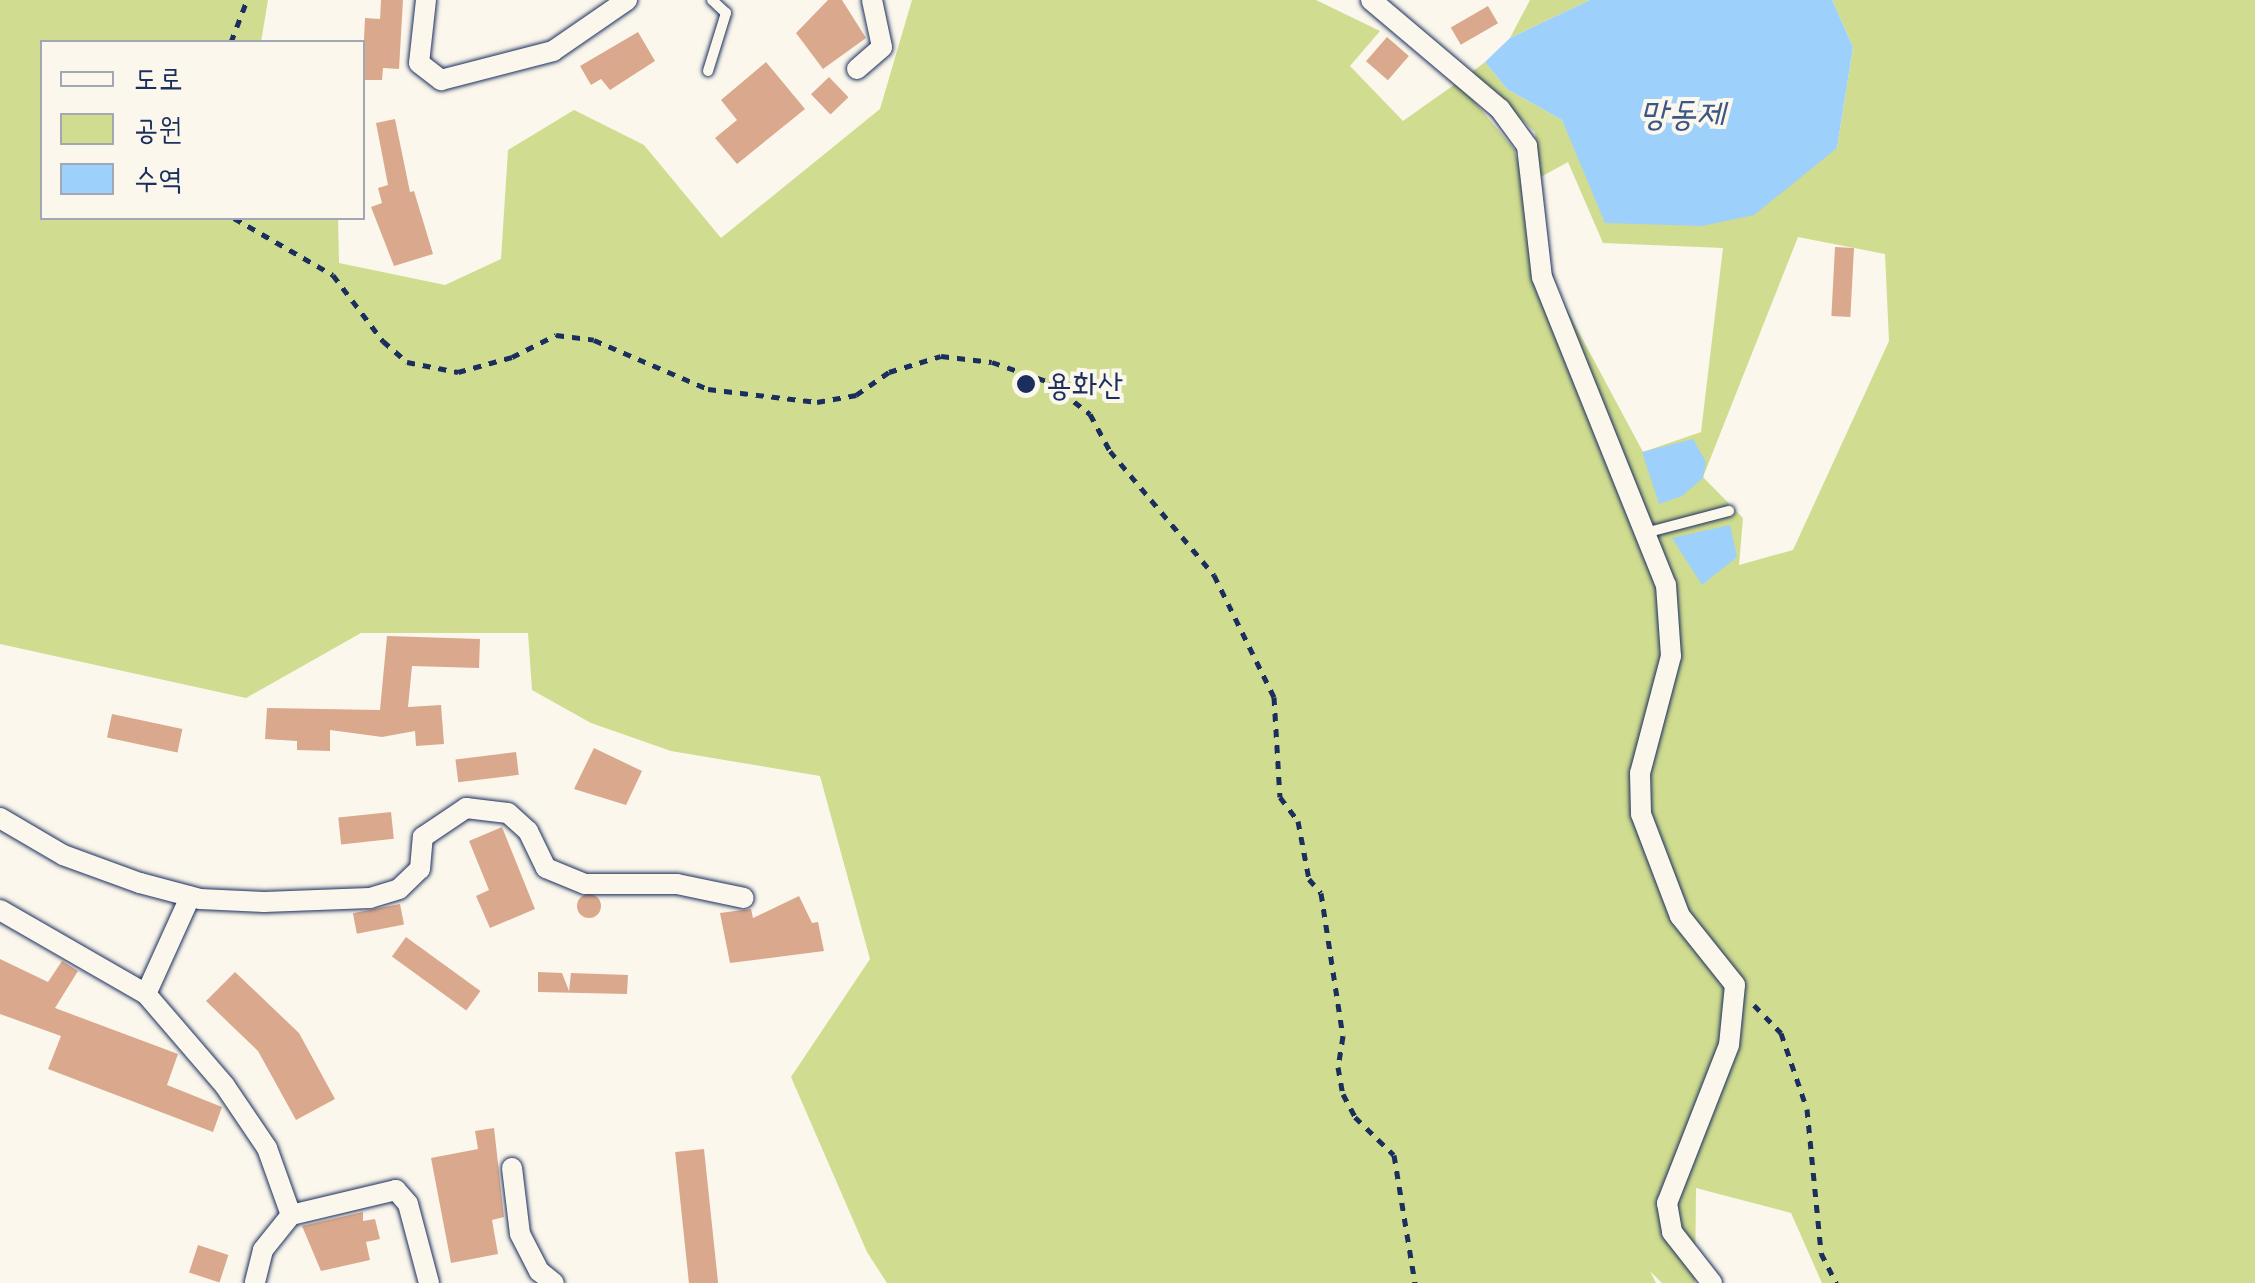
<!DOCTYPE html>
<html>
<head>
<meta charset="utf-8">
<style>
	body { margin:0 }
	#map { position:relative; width:2255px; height:1283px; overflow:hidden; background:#fbf7ec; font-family:Delius,"Poor Story",sans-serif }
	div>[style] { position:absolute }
	.green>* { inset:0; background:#d0dc8f }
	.water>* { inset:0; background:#9dd0fa }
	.building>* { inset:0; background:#daa98d; transform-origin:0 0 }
	.round { border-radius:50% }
	.path>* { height:5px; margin-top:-2.5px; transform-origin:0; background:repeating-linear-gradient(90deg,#1b2f5e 0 8px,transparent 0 16px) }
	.roads { filter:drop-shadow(0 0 2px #1b2f5e) drop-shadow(0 0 2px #1b2f5e) }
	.lane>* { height:10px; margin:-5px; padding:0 5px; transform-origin:5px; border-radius:5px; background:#fbf7ec }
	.street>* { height:20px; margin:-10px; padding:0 10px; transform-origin:10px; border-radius:10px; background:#fbf7ec }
	.dots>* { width:28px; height:28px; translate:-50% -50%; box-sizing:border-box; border:5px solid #fbf7ec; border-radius:50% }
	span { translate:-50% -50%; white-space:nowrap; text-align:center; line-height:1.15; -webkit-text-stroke:8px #fbf7ec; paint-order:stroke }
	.poi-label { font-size:32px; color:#1b2f5e }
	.left { translate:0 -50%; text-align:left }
	.water-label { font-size:35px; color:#3c5785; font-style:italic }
	.legend { position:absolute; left:40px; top:40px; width:325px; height:180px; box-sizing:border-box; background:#fbf7ec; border:2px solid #a1a7b3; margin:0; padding:12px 18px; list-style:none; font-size:30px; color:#1b2f5e }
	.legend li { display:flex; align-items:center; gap:20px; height:50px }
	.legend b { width:50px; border:2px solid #a1a7b3 }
</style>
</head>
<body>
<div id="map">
	<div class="green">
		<i style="clip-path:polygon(evenodd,0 0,268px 0,261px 42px,42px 42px,42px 218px,338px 218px,339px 263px,445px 285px,501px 259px,508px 150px,574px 110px,644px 145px,721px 238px,880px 109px,912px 0,1316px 0,1380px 31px,1350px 66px,1403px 121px,1458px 82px,1514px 149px,1560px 297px,1643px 452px,1701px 432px,1723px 248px,1603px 243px,1568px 162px,1539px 178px,1535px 132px,1472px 72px,1485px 62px,1507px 89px,1562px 120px,1601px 203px,1837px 148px,1853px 47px,1832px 0,2255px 0,2255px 1283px,1822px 1283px,1791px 1213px,1696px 1188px,1695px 1283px,1662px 1283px,1650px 1271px,1656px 1283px,887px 1283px,867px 1252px,791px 1077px,870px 959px,820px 776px,671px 751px,591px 723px,532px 690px,528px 633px,361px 633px,246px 698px,0 644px,0 0,1798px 237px,1885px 254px,1889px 341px,1793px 550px,1739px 565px,1743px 518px,1703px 477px,1798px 237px)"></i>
		<i style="clip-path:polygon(1530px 0,1590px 0,1510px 38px)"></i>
	</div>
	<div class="water">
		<i style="clip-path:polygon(1590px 0,1832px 0,1853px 47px,1837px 148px,1754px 215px,1702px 226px,1605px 223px,1562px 120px,1507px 89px,1485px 62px,1510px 38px)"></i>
		<i style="clip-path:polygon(1693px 439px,1706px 462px,1703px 478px,1682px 496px,1659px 504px,1642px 452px)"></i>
		<i style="clip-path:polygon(1730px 525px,1737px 557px,1702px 585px,1672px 538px)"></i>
	</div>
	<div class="building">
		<i style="clip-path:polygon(381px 0,403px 0,399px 69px,383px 68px,382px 80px,362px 80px,365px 18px,380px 19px)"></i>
		<i style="clip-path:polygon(828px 0,842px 0,866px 38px,823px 69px,796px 33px)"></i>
		<i style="left:1488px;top:6px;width:20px;height:43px;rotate:60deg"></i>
		<i style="clip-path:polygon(638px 32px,655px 61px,610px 90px,601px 79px,591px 85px,580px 66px)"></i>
		<i style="left:1387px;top:37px;width:29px;height:32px;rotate:41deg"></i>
		<i style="clip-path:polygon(766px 62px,805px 109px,737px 164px,715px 138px,737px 120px,721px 100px)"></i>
		<i style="left:829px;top:77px;width:28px;height:25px;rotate:46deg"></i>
		<i style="clip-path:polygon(395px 119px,410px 192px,414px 191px,433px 254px,394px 266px,371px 207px,382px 203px,378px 188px,388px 185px,376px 123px)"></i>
		<i style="left:1835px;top:247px;width:19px;height:69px;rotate:3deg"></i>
		<i style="clip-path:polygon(387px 636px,480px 639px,479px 668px,412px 666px,408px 707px,441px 705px,444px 744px,416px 746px,415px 731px,382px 737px,330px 730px,330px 751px,297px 750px,297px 741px,265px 739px,267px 708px,380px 710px)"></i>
		<i style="left:112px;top:714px;width:72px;height:24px;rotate:12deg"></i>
		<i style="clip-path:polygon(594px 748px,642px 771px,626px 805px,574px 789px)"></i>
		<i style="left:516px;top:752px;width:23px;height:61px;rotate:83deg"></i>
		<i style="left:391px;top:812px;width:27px;height:53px;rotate:84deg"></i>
		<i style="clip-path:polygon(502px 827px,535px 909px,490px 928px,476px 896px,489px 890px,469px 841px)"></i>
		<i class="round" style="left:577px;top:894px;width:24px;height:24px"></i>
		<i style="clip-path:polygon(799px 896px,812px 923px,818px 922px,824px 951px,730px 963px,720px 913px,751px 909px,753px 918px)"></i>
		<i style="left:400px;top:904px;width:21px;height:48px;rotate:79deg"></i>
		<i style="left:406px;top:937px;width:92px;height:24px;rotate:36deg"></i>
		<i style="clip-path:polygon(0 959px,48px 982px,62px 961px,78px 971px,55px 1008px,178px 1054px,167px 1085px,222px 1107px,213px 1132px,48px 1069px,61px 1036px,0 1014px)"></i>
		<i style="clip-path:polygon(235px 972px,299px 1033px,335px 1099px,296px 1120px,258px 1051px,206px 1001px)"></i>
		<i style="clip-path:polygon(538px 972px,562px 973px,569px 991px,571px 973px,628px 975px,627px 994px,538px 992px)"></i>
		<i style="clip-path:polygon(494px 1128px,504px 1217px,492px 1220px,498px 1254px,451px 1263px,431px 1158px,478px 1149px,475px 1131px)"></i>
		<i style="left:704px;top:1149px;width:135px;height:29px;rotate:84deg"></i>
		<i style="clip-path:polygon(363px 1212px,363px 1221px,375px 1219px,380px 1239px,366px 1242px,370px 1260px,321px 1271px,302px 1226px)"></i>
		<i style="left:198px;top:1245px;width:32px;height:29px;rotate:18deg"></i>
	</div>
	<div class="path">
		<i style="left:231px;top:42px;width:45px;rotate:-69.1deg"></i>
		<i style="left:234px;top:218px;width:114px;rotate:29.9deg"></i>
		<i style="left:333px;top:275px;width:83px;rotate:52.9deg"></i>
		<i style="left:383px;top:341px;width:32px;rotate:41deg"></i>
		<i style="left:407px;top:362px;width:52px;rotate:11.1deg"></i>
		<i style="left:458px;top:372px;width:56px;rotate:-15.5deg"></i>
		<i style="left:512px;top:357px;width:49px;rotate:-26.6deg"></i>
		<i style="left:556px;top:335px;width:38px;rotate:7deg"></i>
		<i style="left:594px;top:340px;width:124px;rotate:23.3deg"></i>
		<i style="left:708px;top:389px;width:110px;rotate:6.8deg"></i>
		<i style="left:817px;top:402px;width:40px;rotate:-10deg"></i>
		<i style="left:856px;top:395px;width:40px;rotate:-34.9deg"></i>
		<i style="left:889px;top:372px;width:54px;rotate:-17.1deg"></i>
		<i style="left:941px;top:356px;width:51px;rotate:6.7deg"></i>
		<i style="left:992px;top:362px;width:60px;rotate:19.3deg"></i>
		<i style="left:1049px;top:382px;width:52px;rotate:38deg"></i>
		<i style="left:1090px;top:414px;width:42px;rotate:61.6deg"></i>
		<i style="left:1110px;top:451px;width:162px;rotate:50deg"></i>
		<i style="left:1214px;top:575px;width:136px;rotate:63.8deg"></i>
		<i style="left:1274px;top:697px;width:100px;rotate:86.6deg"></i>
		<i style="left:1280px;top:797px;width:30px;rotate:53deg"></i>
		<i style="left:1298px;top:821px;width:59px;rotate:79.3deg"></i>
		<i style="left:1309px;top:879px;width:18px;rotate:49deg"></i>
		<i style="left:1321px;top:893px;width:145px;rotate:81.3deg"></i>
		<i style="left:1343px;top:1036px;width:31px;rotate:99deg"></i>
		<i style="left:1338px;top:1067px;width:27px;rotate:80deg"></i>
		<i style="left:1343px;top:1094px;width:26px;rotate:62deg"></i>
		<i style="left:1355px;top:1117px;width:54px;rotate:44.3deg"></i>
		<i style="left:1394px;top:1155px;width:130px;rotate:80.7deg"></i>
		<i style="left:1754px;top:1005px;width:39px;rotate:46deg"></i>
		<i style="left:1781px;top:1033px;width:80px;rotate:71.1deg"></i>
		<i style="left:1807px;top:1109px;width:145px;rotate:84.4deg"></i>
		<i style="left:1821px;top:1253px;width:34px;rotate:63deg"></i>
	</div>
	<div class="roads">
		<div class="lane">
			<i style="left:708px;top:71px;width:61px;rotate:-72.8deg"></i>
			<i style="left:726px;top:13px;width:19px;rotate:-137deg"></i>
			<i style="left:1645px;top:533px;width:87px;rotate:-14.7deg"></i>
		</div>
		<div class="street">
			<i style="left:426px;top:0;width:63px;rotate:96.3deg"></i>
			<i style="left:419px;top:63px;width:28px;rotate:38deg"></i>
			<i style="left:441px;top:80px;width:116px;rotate:-14.5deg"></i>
			<i style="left:553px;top:51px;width:90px;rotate:-34.6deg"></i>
			<i style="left:1371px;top:0;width:169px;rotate:40.2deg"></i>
			<i style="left:1500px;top:109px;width:46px;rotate:53.9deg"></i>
			<i style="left:1527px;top:146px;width:132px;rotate:83.5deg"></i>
			<i style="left:1542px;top:277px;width:332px;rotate:68.1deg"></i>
			<i style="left:1666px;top:585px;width:71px;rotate:86deg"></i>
			<i style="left:1671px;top:656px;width:121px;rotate:104.8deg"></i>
			<i style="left:1640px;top:773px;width:41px;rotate:88.6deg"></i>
			<i style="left:1641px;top:814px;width:109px;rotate:69.1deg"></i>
			<i style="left:1680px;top:916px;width:88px;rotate:51.4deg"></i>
			<i style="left:1735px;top:985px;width:60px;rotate:95.7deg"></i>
			<i style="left:1729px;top:1045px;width:170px;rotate:111.4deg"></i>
			<i style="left:1667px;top:1203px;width:29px;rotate:80deg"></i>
			<i style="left:1672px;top:1232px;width:65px;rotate:51.9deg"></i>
			<i style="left:857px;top:69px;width:33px;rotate:-41deg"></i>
			<i style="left:882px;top:47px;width:48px;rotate:-102deg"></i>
			<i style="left:0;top:818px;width:73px;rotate:30.4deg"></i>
			<i style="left:63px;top:855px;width:82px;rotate:20deg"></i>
			<i style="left:140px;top:883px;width:62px;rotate:14.9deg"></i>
			<i style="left:200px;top:899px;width:64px;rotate:2.7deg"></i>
			<i style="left:264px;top:902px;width:106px;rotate:-2.2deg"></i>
			<i style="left:370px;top:898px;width:30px;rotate:-17deg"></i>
			<i style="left:399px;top:889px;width:29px;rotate:-44deg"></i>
			<i style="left:420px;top:869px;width:32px;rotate:-85deg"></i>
			<i style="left:423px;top:837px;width:52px;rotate:-34deg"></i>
			<i style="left:466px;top:808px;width:42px;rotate:6.8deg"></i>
			<i style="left:508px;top:813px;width:27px;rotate:42deg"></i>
			<i style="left:528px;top:831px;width:41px;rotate:64.1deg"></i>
			<i style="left:546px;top:868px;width:42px;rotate:22.3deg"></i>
			<i style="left:585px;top:884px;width:92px"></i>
			<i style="left:677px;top:884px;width:68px;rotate:11.8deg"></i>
			<i style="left:0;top:910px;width:168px;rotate:29.9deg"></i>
			<i style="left:146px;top:994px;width:121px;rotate:49.3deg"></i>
			<i style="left:225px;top:1086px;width:75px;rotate:55.9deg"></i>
			<i style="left:267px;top:1148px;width:71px;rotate:70.3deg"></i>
			<i style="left:291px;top:1215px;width:45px;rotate:128.7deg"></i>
			<i style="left:263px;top:1250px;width:34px;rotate:104deg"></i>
			<i style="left:146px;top:994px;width:107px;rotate:-65.6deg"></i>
			<i style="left:512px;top:1168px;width:66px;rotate:83.1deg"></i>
			<i style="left:520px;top:1234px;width:42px;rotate:62.8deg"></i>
			<i style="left:539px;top:1271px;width:19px;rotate:39deg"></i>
			<i style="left:291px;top:1215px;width:108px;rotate:-13.4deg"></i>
			<i style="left:396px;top:1190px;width:18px;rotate:49deg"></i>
			<i style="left:408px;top:1204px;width:82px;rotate:75.1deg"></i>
		</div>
	</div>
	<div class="dots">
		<i style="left:1026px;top:384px;background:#1b2f5e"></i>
	</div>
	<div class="poi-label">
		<span class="left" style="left:1046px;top:384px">용화산</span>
	</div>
	<div class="water-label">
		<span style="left:1682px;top:112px">망동제</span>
	</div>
	<ul class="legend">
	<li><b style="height:12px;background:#fbf7ec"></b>도로</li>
	<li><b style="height:28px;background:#d0dc8f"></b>공원</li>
	<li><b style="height:28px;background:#9dd0fa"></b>수역</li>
	</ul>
</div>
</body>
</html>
